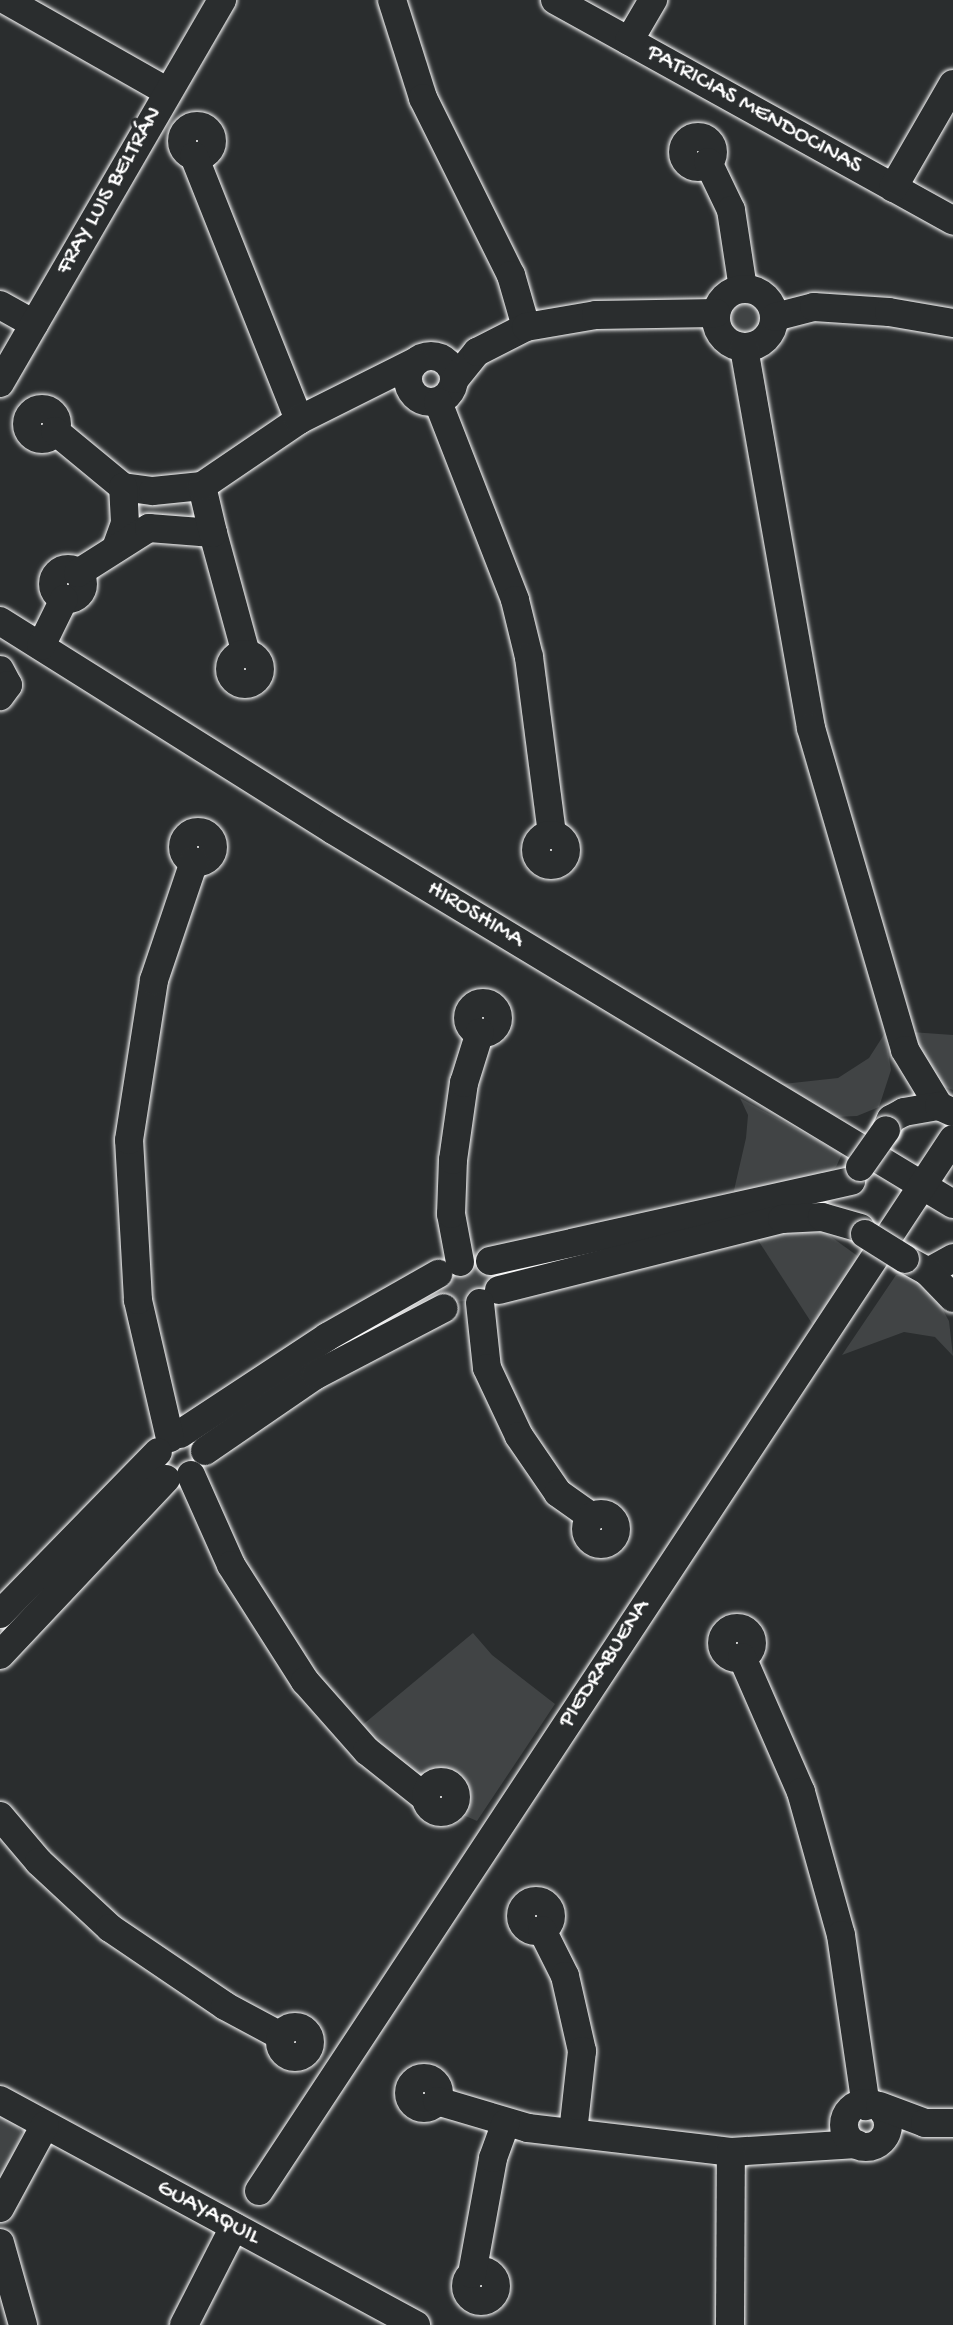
<!DOCTYPE html>
<html>
<head>
<meta charset="utf-8">
<style>
	body { margin:0 }
	#map { position:relative; width:953px; height:2325px; overflow:hidden; background:#2a2d2e; font-family:"Gochi Hand",sans-serif }
	div>[style] { position:absolute }
	.green>* { inset:0; background:#414445; transform-origin:0 0 }
	.round { border-radius:50% }
	.roads { filter:drop-shadow(0 0 2px #fff) drop-shadow(0 0 2px #fff) }
	.minor>* { height:28px; margin:-14px; padding:0 14px; transform-origin:14px; border-radius:14px; background:#2a2d2e }
	.minor>.ring { margin:-14px; padding:0; box-sizing:content-box; background:none; border:28px solid #2a2d2e; border-radius:50% }
	.bridges { filter:drop-shadow(0 0 2px #fff) drop-shadow(0 0 2px #fff) }
	.minor-bridge>* { height:28px; margin:-14px; padding:0 14px; transform-origin:14px; border-radius:14px; background:#2a2d2e }
	span { translate:-50% -50%; white-space:nowrap; text-align:center; line-height:1.15; -webkit-text-stroke:6px #2a2d2e; paint-order:stroke }
	.street-label { font-size:24px; color:#fff }
</style>
</head>
<body>
<div id="map">
	<div class="green">
		<i class="round" style="left:725px;top:298px;width:42px;height:42px"></i>
		<i class="round" style="left:415px;top:364px;width:32px;height:32px"></i>
		<i style="left:195px;top:497px;width:22px;height:62px;rotate:85deg"></i>
		<i style="clip-path:polygon(911px 1032px,953px 1035px,953px 1090px,936px 1084px)"></i>
		<i style="clip-path:polygon(885px 1033px,891px 1070px,879px 1107px,857px 1116px,835px 1117px,783px 1084px,838px 1078px,869px 1058px)"></i>
		<i style="clip-path:polygon(740px 1098px,842px 1154px,836px 1167px,817px 1180px,732px 1199px,746px 1138px,748px 1115px)"></i>
		<i style="clip-path:polygon(798px 1228px,823px 1231px,859px 1257px,813px 1325px,754px 1234px)"></i>
		<i style="clip-path:polygon(464px 1267px,486px 1268px,492px 1286px,466px 1301px,454px 1302px,439px 1295px,448px 1275px)"></i>
		<i style="clip-path:polygon(896px 1275px,914px 1275px,933px 1292px,949px 1321px,953px 1356px,935px 1337px,904px 1332px,842px 1355px)"></i>
		<i style="clip-path:polygon(473px 1633px,492px 1655px,555px 1704px,477px 1821px,461px 1814px,465px 1790px,453px 1778px,445px 1774px,422px 1780px,354px 1732px)"></i>
		<i style="clip-path:polygon(864px 2111px,887px 2123px,881px 2132px,864px 2141px,851px 2136px,847px 2121px)"></i>
		<i style="clip-path:polygon(0 2114px,16px 2123px,22px 2134px,0 2184px)"></i>
	</div>
	<div class="roads">
		<div class="minor">
			<i style="left:6px;top:0;width:186px;rotate:29.6deg"></i>
			<i style="left:392px;top:0;width:103px;rotate:72.4deg"></i>
			<i style="left:423px;top:98px;width:198px;rotate:63.6deg"></i>
			<i style="left:511px;top:275px;width:54px;rotate:73.9deg"></i>
			<i style="left:555px;top:0;width:455px;rotate:29deg"></i>
			<i style="left:629px;top:41px;width:48px;rotate:-59.7deg"></i>
			<i class="ring" style="left:182px;top:126px;width:2px;height:2px"></i>
			<i class="ring" style="left:683px;top:137px;width:2px;height:2px"></i>
			<i style="left:194px;top:156px;width:284px;rotate:68.3deg"></i>
			<i style="left:708px;top:162px;width:53px;rotate:64.4deg"></i>
			<i style="left:731px;top:210px;width:79px;rotate:81.3deg"></i>
			<i style="left:893px;top:188px;width:120px;rotate:-60deg"></i>
			<i class="ring" style="left:716px;top:289px;width:30px;height:30px"></i>
			<i style="left:0;top:305px;width:39px;rotate:29deg"></i>
			<i style="left:775px;top:317px;width:40px;rotate:-14.4deg"></i>
			<i style="left:814px;top:307px;width:75px;rotate:3.8deg"></i>
			<i style="left:889px;top:312px;width:65px;rotate:9.8deg"></i>
			<i style="left:744px;top:348px;width:386px;rotate:80deg"></i>
			<i style="left:811px;top:728px;width:335px;rotate:73.7deg"></i>
			<i style="left:905px;top:1050px;width:66px;rotate:58.7deg"></i>
			<i class="ring" style="left:408px;top:356px;width:18px;height:18px"></i>
			<i style="left:455px;top:379px;width:35px;rotate:-51deg"></i>
			<i style="left:477px;top:352px;width:55px;rotate:-27deg"></i>
			<i style="left:526px;top:327px;width:71px;rotate:-9.7deg"></i>
			<i style="left:596px;top:315px;width:120px;rotate:-1deg"></i>
			<i style="left:0;top:383px;width:443px;rotate:-59.9deg"></i>
			<i style="left:438px;top:402px;width:212px;rotate:68.7deg"></i>
			<i style="left:515px;top:600px;width:59px;rotate:76.2deg"></i>
			<i style="left:529px;top:657px;width:179px;rotate:82.6deg"></i>
			<i class="ring" style="left:27px;top:409px;width:2px;height:2px"></i>
			<i style="left:55px;top:431px;width:88px;rotate:39.5deg"></i>
			<i style="left:123px;top:487px;width:30px;rotate:8deg"></i>
			<i style="left:153px;top:491px;width:49px;rotate:-5.8deg"></i>
			<i style="left:213px;top:533px;width:125px;rotate:74.7deg"></i>
			<i style="left:116px;top:548px;width:27px;rotate:-70deg"></i>
			<i style="left:125px;top:523px;width:36px;rotate:-93deg"></i>
			<i class="ring" style="left:53px;top:569px;width:2px;height:2px"></i>
			<i style="left:78px;top:573px;width:84px;rotate:-32.4deg"></i>
			<i style="left:149px;top:528px;width:64px;rotate:4.5deg"></i>
			<i style="left:213px;top:533px;width:48px;rotate:-103.2deg"></i>
			<i style="left:202px;top:486px;width:117px;rotate:-34.2deg"></i>
			<i style="left:299px;top:420px;width:130px;rotate:-26.6deg"></i>
			<i style="left:0;top:621px;width:393px;rotate:32.1deg"></i>
			<i style="left:333px;top:830px;width:724px;rotate:31.1deg"></i>
			<i style="left:41px;top:646px;width:52px;rotate:-63.9deg"></i>
			<i class="ring" style="left:230px;top:654px;width:2px;height:2px"></i>
			<i style="left:0;top:670px;width:17px;rotate:62deg"></i>
			<i style="left:8px;top:685px;width:14px;rotate:126deg"></i>
			<i class="ring" style="left:183px;top:832px;width:2px;height:2px"></i>
			<i class="ring" style="left:536px;top:835px;width:2px;height:2px"></i>
			<i class="ring" style="left:468px;top:1003px;width:2px;height:2px"></i>
			<i style="left:886px;top:1130px;width:12px;rotate:-66deg"></i>
			<i style="left:891px;top:1119px;width:15px;rotate:-28deg"></i>
			<i style="left:904px;top:1112px;width:36px;rotate:-10deg"></i>
			<i style="left:939px;top:1106px;width:14px;rotate:25deg"></i>
			<i style="left:905px;top:1259px;width:26px;rotate:29deg"></i>
			<i style="left:928px;top:1272px;width:29px;rotate:-29deg"></i>
			<i style="left:490px;top:1261px;width:370px;rotate:-12.5deg"></i>
			<i style="left:460px;top:1262px;width:49px;rotate:-100.6deg"></i>
			<i style="left:451px;top:1214px;width:54px;rotate:-87.9deg"></i>
			<i style="left:453px;top:1160px;width:78px;rotate:-81.9deg"></i>
			<i style="left:464px;top:1083px;width:53px;rotate:-72.6deg"></i>
			<i style="left:928px;top:1272px;width:36px;rotate:46deg"></i>
			<i style="left:499px;top:1290px;width:292px;rotate:-14.1deg"></i>
			<i style="left:782px;top:1219px;width:40px;rotate:-2.9deg"></i>
			<i style="left:822px;top:1217px;width:40px;rotate:16deg"></i>
			<i style="left:480px;top:1303px;width:65px;rotate:83.9deg"></i>
			<i style="left:487px;top:1368px;width:75px;rotate:64.8deg"></i>
			<i style="left:519px;top:1436px;width:69px;rotate:55.6deg"></i>
			<i style="left:558px;top:1493px;width:42px;rotate:35.2deg"></i>
			<i style="left:180px;top:1434px;width:176px;rotate:-33.4deg"></i>
			<i style="left:327px;top:1337px;width:128px;rotate:-29.6deg"></i>
			<i style="left:170px;top:1438px;width:142px;rotate:-103.1deg"></i>
			<i style="left:138px;top:1300px;width:160px;rotate:-93.2deg"></i>
			<i style="left:129px;top:1140px;width:162px;rotate:-81.1deg"></i>
			<i style="left:154px;top:980px;width:125px;rotate:-71.3deg"></i>
			<i style="left:205px;top:1451px;width:135px;rotate:-34.4deg"></i>
			<i style="left:316px;top:1375px;width:144px;rotate:-27.6deg"></i>
			<i style="left:191px;top:1475px;width:98px;rotate:66deg"></i>
			<i style="left:231px;top:1565px;width:138px;rotate:57.5deg"></i>
			<i style="left:305px;top:1681px;width:94px;rotate:48.5deg"></i>
			<i style="left:367px;top:1751px;width:75px;rotate:38.5deg"></i>
			<i class="ring" style="left:586px;top:1514px;width:2px;height:2px"></i>
			<i style="left:0;top:1614px;width:226px;rotate:-45.7deg"></i>
			<i class="ring" style="left:722px;top:1628px;width:2px;height:2px"></i>
			<i style="left:0;top:1655px;width:242px;rotate:-46.7deg"></i>
			<i style="left:742px;top:1657px;width:147px;rotate:66.4deg"></i>
			<i style="left:801px;top:1792px;width:148px;rotate:74.4deg"></i>
			<i style="left:841px;top:1935px;width:173px;rotate:81.7deg"></i>
			<i class="ring" style="left:426px;top:1782px;width:2px;height:2px"></i>
			<i style="left:0;top:1816px;width:60px;rotate:49.7deg"></i>
			<i style="left:39px;top:1862px;width:97px;rotate:42.9deg"></i>
			<i style="left:110px;top:1928px;width:139px;rotate:34.1deg"></i>
			<i style="left:225px;top:2006px;width:64px;rotate:28.2deg"></i>
			<i class="ring" style="left:521px;top:1901px;width:2px;height:2px"></i>
			<i style="left:542px;top:1930px;width:51px;rotate:63.4deg"></i>
			<i style="left:565px;top:1976px;width:77px;rotate:77.2deg"></i>
			<i style="left:582px;top:2051px;width:82px;rotate:96.3deg"></i>
			<i class="ring" style="left:280px;top:2027px;width:2px;height:2px"></i>
			<i class="ring" style="left:409px;top:2078px;width:2px;height:2px"></i>
			<i style="left:0;top:2100px;width:473px;rotate:28.4deg"></i>
			<i style="left:437px;top:2101px;width:95px;rotate:16.5deg"></i>
			<i style="left:528px;top:2128px;width:204px;rotate:6.7deg"></i>
			<i style="left:731px;top:2152px;width:126px;rotate:-3.6deg"></i>
			<i class="ring" style="left:844px;top:2103px;width:16px;height:16px"></i>
			<i style="left:880px;top:2106px;width:48px;rotate:20.7deg"></i>
			<i style="left:925px;top:2123px;width:28px"></i>
			<i style="left:259px;top:2191px;width:1260px;rotate:-56.59deg"></i>
			<i style="left:0;top:2208px;width:94px;rotate:-61.5deg"></i>
			<i style="left:0;top:2243px;width:85px;rotate:74.3deg"></i>
			<i class="ring" style="left:466px;top:2271px;width:2px;height:2px"></i>
			<i style="left:472px;top:2274px;width:118px;rotate:-79.7deg"></i>
			<i style="left:493px;top:2158px;width:37px;rotate:-70deg"></i>
			<i style="left:184px;top:2325px;width:110px;rotate:-63deg"></i>
			<i style="left:730px;top:2325px;width:173px;rotate:-89.7deg"></i>
		</div>
	</div>
	<div class="bridges">
		<div class="minor-bridge">
			<i style="left:860px;top:1167px;width:45px;rotate:-54.9deg"></i>
			<i style="left:865px;top:1234px;width:47px;rotate:32deg"></i>
		</div>
	</div>
	<div class="street-label">
		<span style="left:754px;top:110px;rotate:29deg">PATRICIAS MENDOCINAS</span>
		<span style="left:110px;top:191px;rotate:-60deg">FRAY LUIS BELTRÁN</span>
		<span style="left:475px;top:915px;rotate:31deg">HIROSHIMA</span>
		<span style="left:605px;top:1664px;rotate:-57deg">PIEDRABUENA</span>
		<span style="left:208px;top:2213px;rotate:28deg">GUAYAQUIL</span>
	</div>
</div>
</body>
</html>
